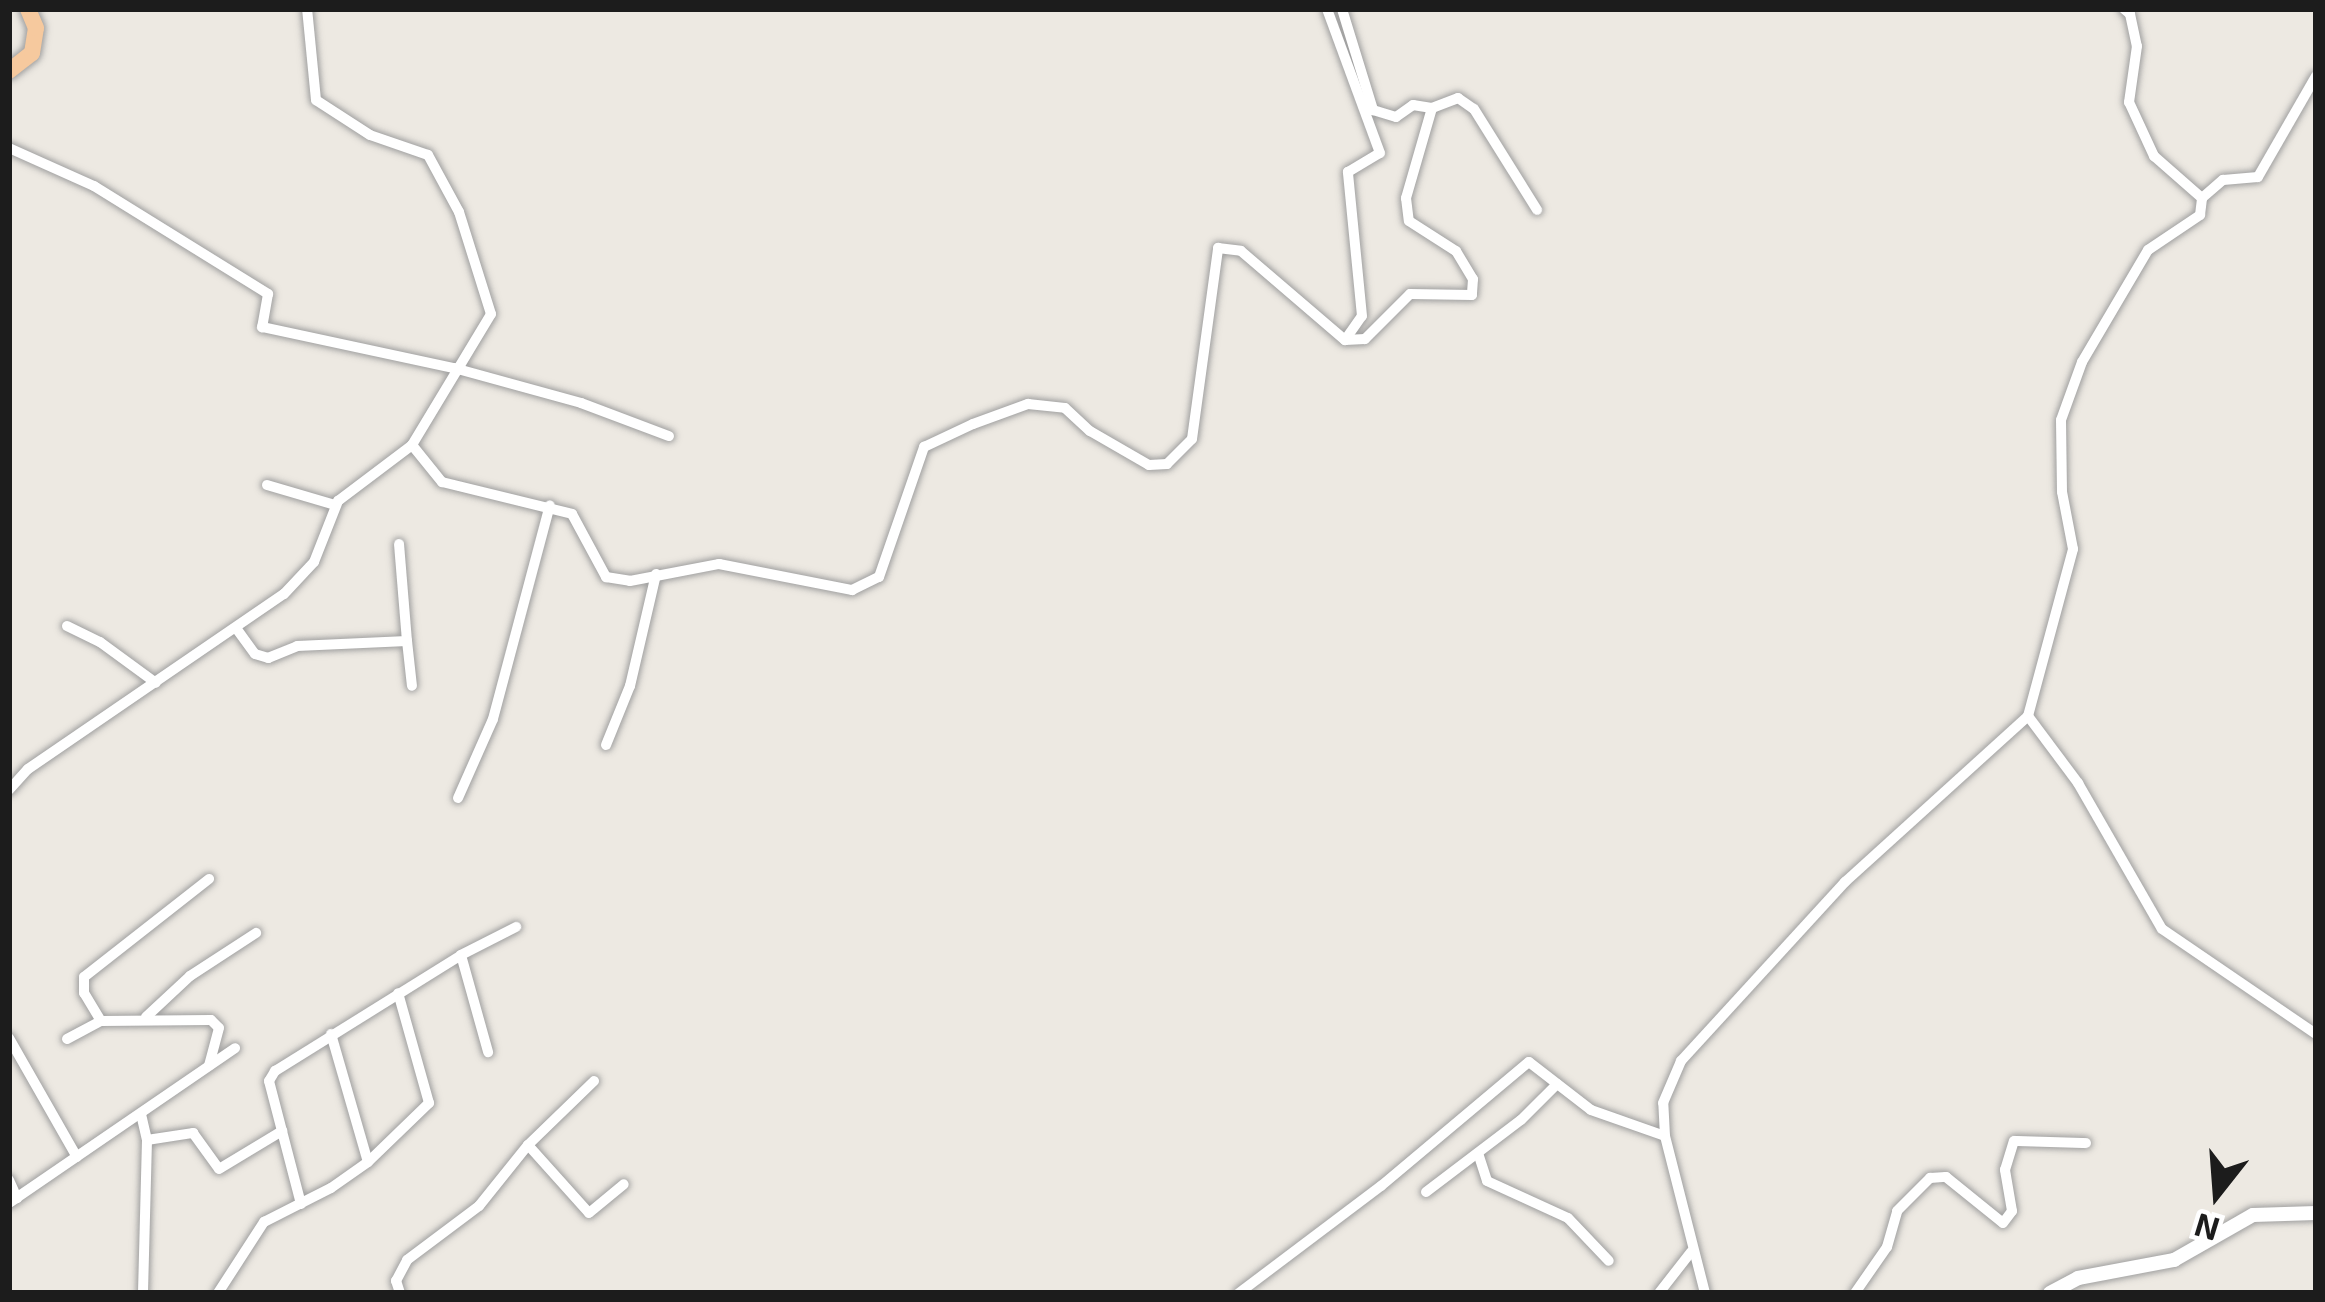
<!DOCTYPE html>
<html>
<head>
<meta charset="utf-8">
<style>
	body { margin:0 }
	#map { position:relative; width:2325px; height:1302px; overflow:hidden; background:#ede9e2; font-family:"Exo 2",sans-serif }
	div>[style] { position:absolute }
	.roads { filter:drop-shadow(0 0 3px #a0a0a0) drop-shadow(0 0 3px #a0a0a0) }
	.minor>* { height:10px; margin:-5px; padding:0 5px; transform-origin:5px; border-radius:5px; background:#fff }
	.tertiary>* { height:14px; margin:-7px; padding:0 7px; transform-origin:7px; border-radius:7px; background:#fff }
	.primary>* { height:16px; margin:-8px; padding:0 8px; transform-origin:8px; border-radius:8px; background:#f6c99e }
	span { translate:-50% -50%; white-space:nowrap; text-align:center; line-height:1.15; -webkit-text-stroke:9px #fff; paint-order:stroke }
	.frame { position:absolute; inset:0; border:12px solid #1c1c1c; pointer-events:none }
	.north { position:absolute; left:2157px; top:1134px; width:120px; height:120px; -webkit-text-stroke:9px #fff; paint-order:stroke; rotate:197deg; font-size:33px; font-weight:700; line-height:48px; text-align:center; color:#1c1c1c }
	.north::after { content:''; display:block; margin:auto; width:42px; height:54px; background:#1c1c1c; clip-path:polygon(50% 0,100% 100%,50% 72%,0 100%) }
</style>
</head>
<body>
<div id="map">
	<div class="roads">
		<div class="minor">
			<i style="left:1342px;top:9px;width:106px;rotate:72.9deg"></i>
			<i style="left:1373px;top:110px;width:24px;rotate:17deg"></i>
			<i style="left:1396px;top:117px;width:21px;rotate:-35deg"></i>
			<i style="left:1413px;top:105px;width:19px;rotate:9deg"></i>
			<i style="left:1432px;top:108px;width:94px;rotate:106.1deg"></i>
			<i style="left:1406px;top:198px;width:23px;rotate:83deg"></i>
			<i style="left:1409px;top:221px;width:56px;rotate:32.6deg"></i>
			<i style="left:1456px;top:251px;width:33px;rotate:59deg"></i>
			<i style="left:1473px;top:279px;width:16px;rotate:94deg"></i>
			<i style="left:1472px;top:295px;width:62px;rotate:-179.1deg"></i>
			<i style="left:1410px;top:294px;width:64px;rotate:135deg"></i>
			<i style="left:1365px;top:339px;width:20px;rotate:177deg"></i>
			<i style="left:2124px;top:9px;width:8px;rotate:40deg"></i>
			<i style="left:2130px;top:14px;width:33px;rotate:78deg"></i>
			<i style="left:2137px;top:46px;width:57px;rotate:98.1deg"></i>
			<i style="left:2129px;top:102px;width:60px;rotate:65.2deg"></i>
			<i style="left:2154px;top:156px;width:64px;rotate:41.2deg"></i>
			<i style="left:1432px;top:108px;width:28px;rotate:-21deg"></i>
			<i style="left:1458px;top:98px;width:19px;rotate:35deg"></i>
			<i style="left:1474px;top:109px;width:119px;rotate:58deg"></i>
			<i style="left:9px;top:148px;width:93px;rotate:24.1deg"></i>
			<i style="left:94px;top:186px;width:205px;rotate:31.8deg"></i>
			<i style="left:268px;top:294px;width:34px;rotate:100deg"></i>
			<i style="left:262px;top:327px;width:196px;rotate:12.1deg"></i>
			<i style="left:454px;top:368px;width:132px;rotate:15.4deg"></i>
			<i style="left:581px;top:403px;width:94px;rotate:20.6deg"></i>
			<i style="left:412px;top:445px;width:48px;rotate:51deg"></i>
			<i style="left:442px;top:482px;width:134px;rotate:13.8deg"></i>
			<i style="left:572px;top:514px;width:72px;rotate:61.6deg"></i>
			<i style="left:606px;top:577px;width:24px;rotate:9deg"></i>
			<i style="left:630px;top:581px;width:91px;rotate:-10.8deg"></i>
			<i style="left:719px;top:564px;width:136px;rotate:11.1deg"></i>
			<i style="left:852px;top:590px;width:30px;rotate:-26deg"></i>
			<i style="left:879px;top:577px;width:138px;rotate:-70.9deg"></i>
			<i style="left:924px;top:447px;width:54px;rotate:-25.1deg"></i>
			<i style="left:973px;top:424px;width:59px;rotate:-20deg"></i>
			<i style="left:1028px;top:404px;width:37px;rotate:6deg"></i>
			<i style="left:1065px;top:408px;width:34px;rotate:43deg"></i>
			<i style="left:1090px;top:431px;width:68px;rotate:30deg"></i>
			<i style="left:1149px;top:465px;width:18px;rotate:-3deg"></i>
			<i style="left:1167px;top:464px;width:35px;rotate:-45deg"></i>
			<i style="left:1192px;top:439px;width:193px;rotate:-82.2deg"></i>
			<i style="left:1218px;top:248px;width:23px;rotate:7deg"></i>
			<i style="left:1241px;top:251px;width:137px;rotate:40.6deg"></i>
			<i style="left:1345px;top:340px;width:29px;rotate:-55deg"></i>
			<i style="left:1362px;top:316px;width:145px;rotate:-95.6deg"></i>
			<i style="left:1348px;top:172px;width:37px;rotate:-31deg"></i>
			<i style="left:1380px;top:153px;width:153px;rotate:-110.2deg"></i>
			<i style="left:267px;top:485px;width:71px;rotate:16.4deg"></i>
			<i style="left:399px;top:544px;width:97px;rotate:85.3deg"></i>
			<i style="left:67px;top:626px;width:37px;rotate:26deg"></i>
			<i style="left:100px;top:642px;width:69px;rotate:36.2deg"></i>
			<i style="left:236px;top:628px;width:32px;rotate:54deg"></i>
			<i style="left:255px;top:654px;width:14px;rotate:17deg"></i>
			<i style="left:268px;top:658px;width:31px;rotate:-22deg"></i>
			<i style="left:297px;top:646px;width:110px;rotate:-2.6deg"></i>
			<i style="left:407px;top:641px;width:45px;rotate:83.7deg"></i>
			<i style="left:2028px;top:716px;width:84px;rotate:53.3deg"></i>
			<i style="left:2078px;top:783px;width:168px;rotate:60.1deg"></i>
			<i style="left:2162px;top:929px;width:186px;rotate:34.3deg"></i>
			<i style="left:606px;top:745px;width:64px;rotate:-67.9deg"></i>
			<i style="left:630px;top:686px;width:115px;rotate:-76.9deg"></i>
			<i style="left:9px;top:790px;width:28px;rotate:-48deg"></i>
			<i style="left:28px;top:769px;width:310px;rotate:-34.4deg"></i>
			<i style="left:284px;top:594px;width:44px;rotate:-46.8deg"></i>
			<i style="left:314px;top:562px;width:66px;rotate:-68.5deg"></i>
			<i style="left:338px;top:501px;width:93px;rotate:-37.1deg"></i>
			<i style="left:412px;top:445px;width:153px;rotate:-58.9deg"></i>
			<i style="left:491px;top:314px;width:107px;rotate:-107.4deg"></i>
			<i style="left:459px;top:212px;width:65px;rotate:-118.5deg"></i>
			<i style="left:428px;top:155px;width:61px;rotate:-161deg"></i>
			<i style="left:370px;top:135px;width:64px;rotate:-147.1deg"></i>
			<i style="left:316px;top:100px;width:91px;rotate:-95.6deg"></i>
			<i style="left:458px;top:798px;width:86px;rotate:-66.1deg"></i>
			<i style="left:493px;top:719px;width:221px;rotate:-75.1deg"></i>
			<i style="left:461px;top:955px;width:101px;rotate:74.4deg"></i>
			<i style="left:146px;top:1017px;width:60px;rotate:-43deg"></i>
			<i style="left:190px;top:976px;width:79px;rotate:-33.1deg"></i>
			<i style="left:101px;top:1021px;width:33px;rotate:-121deg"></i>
			<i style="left:84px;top:993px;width:16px;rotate:-90deg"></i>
			<i style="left:84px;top:977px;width:159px;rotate:-38.1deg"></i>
			<i style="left:331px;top:1034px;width:133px;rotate:73.9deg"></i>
			<i style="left:9px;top:1038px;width:137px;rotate:60.3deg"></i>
			<i style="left:67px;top:1039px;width:38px;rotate:-28deg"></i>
			<i style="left:101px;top:1021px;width:110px;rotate:-0.5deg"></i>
			<i style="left:211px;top:1020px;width:11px;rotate:45deg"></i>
			<i style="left:219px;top:1028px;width:39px;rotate:105deg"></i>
			<i style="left:141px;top:1114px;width:27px;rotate:77deg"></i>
			<i style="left:147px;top:1140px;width:153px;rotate:91.5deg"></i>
			<i style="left:147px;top:1140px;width:47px;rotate:-8.7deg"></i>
			<i style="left:193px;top:1133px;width:44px;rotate:54.2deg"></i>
			<i style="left:219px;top:1169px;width:74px;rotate:-31.1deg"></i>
			<i style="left:528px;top:1145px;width:91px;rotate:48.1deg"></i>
			<i style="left:589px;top:1213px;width:45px;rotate:-39.6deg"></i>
			<i style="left:1478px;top:1153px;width:29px;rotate:72deg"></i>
			<i style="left:1487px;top:1181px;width:89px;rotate:24.6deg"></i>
			<i style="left:1568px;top:1218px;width:59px;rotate:46.4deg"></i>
			<i style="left:9px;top:1180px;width:20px;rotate:66deg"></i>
			<i style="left:1426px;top:1192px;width:119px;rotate:-37.2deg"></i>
			<i style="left:1521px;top:1120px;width:51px;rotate:-45deg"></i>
			<i style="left:9px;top:1203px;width:274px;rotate:-34.4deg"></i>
			<i style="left:301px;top:1204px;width:127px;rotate:-104.6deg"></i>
			<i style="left:269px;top:1081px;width:12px;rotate:-59deg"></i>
			<i style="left:275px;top:1071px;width:219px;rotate:-31.9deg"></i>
			<i style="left:461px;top:955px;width:62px;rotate:-27deg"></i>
			<i style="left:218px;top:1293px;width:85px;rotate:-57.1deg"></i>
			<i style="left:264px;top:1222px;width:75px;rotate:-26.9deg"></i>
			<i style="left:331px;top:1188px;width:45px;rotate:-35.1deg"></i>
			<i style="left:368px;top:1162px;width:85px;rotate:-44deg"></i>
			<i style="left:429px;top:1103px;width:114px;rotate:-105.7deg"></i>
			<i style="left:400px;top:1293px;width:13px;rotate:-108deg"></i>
			<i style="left:396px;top:1281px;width:24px;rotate:-62deg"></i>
			<i style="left:407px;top:1260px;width:90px;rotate:-36.9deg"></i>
			<i style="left:479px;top:1206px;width:78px;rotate:-51.2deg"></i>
			<i style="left:528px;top:1145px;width:92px;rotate:-44.1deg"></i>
			<i style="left:1239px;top:1293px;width:178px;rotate:-37deg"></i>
			<i style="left:1381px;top:1186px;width:193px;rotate:-40deg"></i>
			<i style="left:1529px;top:1062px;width:78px;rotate:37.7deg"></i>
			<i style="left:1591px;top:1110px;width:78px;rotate:19.4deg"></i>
			<i style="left:1659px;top:1293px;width:52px;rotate:-52deg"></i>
			<i style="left:1705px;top:1293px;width:162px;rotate:-104.3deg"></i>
			<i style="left:1665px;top:1136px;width:33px;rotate:-93deg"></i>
			<i style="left:1663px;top:1103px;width:46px;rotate:-66.8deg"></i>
			<i style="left:1681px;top:1061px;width:243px;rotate:-47.5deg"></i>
			<i style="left:1845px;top:882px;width:247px;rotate:-42.2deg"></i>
			<i style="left:2028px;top:716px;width:173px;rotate:-74.9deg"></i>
			<i style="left:2073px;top:549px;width:58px;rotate:-100.9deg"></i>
			<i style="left:2062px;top:492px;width:72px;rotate:-90.8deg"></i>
			<i style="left:2061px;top:420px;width:62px;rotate:-70.1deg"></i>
			<i style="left:2082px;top:362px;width:130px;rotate:-59.5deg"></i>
			<i style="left:2148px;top:250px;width:63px;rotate:-33.9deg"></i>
			<i style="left:2200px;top:215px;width:17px;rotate:-83deg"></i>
			<i style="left:2202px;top:198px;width:28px;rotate:-41deg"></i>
			<i style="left:2223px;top:180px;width:35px;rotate:-5deg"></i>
			<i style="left:2258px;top:177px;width:116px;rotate:-60.1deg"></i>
			<i style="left:1855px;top:1293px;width:56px;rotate:-55.2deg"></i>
			<i style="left:1887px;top:1247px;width:37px;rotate:-74deg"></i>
			<i style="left:1897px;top:1211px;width:47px;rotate:-45deg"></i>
			<i style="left:1930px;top:1178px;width:16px;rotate:-4deg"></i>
			<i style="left:1946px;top:1177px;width:73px;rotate:38.9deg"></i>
			<i style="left:2003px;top:1223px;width:15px;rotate:-53deg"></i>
			<i style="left:2012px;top:1211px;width:42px;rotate:-99.7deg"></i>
			<i style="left:2005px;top:1170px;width:30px;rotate:-73deg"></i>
			<i style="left:2014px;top:1141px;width:72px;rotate:1.6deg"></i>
		</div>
		<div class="tertiary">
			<i style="left:2050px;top:1293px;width:32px;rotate:-28deg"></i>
			<i style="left:2078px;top:1278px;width:98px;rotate:-10.6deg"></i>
			<i style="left:2174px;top:1260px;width:91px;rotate:-29.7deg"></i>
			<i style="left:2253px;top:1215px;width:63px;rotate:-1.8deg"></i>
		</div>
		<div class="primary">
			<i style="left:9px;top:71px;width:29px;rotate:-38deg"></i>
			<i style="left:32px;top:53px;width:25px;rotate:-81deg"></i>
			<i style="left:36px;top:28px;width:21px;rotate:-113deg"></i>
		</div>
	</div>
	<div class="frame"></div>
	<div class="north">N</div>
</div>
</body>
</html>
